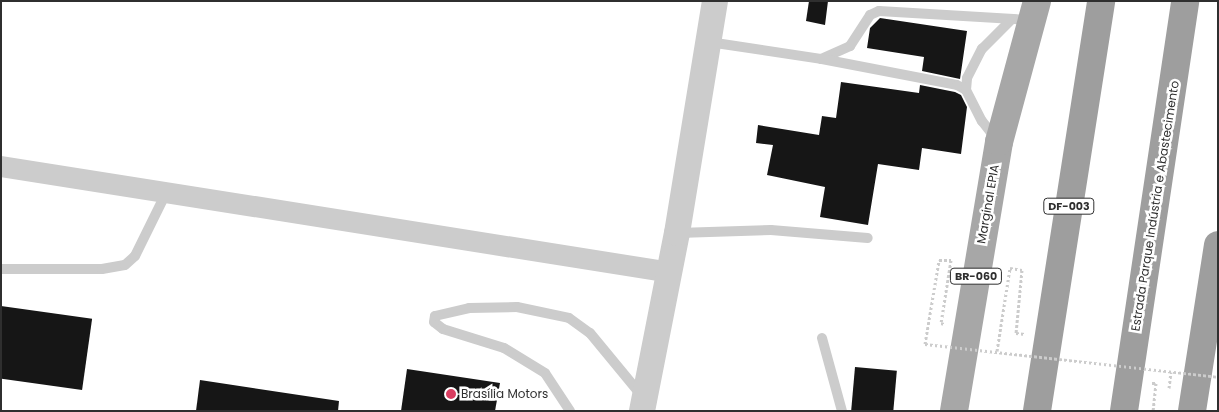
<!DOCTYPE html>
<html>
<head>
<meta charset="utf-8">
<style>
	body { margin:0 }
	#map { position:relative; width:1219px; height:412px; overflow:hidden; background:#fff; font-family:Poppins,sans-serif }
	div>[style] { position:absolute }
	.building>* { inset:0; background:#161616; transform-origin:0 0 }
	.path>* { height:3px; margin-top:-1.5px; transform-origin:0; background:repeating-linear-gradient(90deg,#ccc 0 2.5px,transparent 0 5px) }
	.service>* { height:10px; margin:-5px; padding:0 5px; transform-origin:5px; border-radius:5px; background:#ccc }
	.minor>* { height:21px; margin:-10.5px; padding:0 10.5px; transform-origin:10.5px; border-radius:10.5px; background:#ccc }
	.tertiary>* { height:26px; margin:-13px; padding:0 13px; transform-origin:13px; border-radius:13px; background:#ccc }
	.primary>* { height:28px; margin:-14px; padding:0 14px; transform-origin:14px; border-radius:14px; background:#a7a7a7 }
	.trunk>* { height:28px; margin:-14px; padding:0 14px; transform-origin:14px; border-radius:14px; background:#9e9e9e }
	.path-bridge>* { height:3px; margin-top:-1.5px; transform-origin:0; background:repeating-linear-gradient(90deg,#ccc 0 2.5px,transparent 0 5px) }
	.dots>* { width:14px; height:14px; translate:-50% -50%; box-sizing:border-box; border:2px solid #fff; border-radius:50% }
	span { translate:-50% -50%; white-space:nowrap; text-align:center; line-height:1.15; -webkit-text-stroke:5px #fff; paint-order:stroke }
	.shield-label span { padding:1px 4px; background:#fff; border:1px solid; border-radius:4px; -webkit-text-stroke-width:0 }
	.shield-label { font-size:11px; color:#2f2f2f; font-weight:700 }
	.street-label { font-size:12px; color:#2f2f2f }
	.poi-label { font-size:12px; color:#2f2f2f }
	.left { translate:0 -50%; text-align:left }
	.frame { position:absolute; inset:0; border:2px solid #2f2f2f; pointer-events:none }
</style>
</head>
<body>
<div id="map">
	<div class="building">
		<i style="clip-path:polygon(809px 1px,828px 1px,825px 25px,806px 21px)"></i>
		<i style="clip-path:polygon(880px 18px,967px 31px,960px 79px,922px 71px,924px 57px,867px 48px,870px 28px)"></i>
		<i style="clip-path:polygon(841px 82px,919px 93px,920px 85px,955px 92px,961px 95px,967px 107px,961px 154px,922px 148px,919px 170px,878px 164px,868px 225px,820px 217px,825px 187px,767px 175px,773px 145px,756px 143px,758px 125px,819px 135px,822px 116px,836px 118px)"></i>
		<i style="left:1px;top:306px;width:92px;height:72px;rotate:8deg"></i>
		<i style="left:855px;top:367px;width:42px;height:44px;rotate:5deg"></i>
		<i style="clip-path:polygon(407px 369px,500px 383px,495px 411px,401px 411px)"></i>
		<i style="clip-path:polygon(200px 380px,339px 401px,338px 411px,196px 411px)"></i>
	</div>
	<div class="path">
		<i style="left:925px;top:344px;width:85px;rotate:-80.5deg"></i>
		<i style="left:939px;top:260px;width:12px"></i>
		<i style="left:951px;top:260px;width:64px;rotate:99deg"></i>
		<i style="left:941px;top:323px;width:3px;rotate:18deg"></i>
		<i style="left:997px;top:351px;width:84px;rotate:-81.1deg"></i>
		<i style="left:1010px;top:268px;width:12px;rotate:9deg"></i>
		<i style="left:1022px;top:270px;width:63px;rotate:95.4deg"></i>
		<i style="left:1016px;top:333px;width:9px;rotate:6deg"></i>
		<i style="left:1152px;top:383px;width:4px"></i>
		<i style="left:1156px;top:383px;width:28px;rotate:96deg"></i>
		<i style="left:1169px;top:388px;width:16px;rotate:-83deg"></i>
	</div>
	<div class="service">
		<i style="left:709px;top:42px;width:113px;rotate:8.6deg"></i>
		<i style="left:821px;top:59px;width:32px;rotate:-24deg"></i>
		<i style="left:850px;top:46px;width:37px;rotate:-57deg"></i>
		<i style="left:870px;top:15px;width:10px;rotate:-24deg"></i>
		<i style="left:879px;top:11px;width:152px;rotate:3.4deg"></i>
		<i style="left:822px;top:59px;width:137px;rotate:10.9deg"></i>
		<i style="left:957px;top:85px;width:10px;rotate:29deg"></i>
		<i style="left:966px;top:90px;width:35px;rotate:63deg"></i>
		<i style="left:982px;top:121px;width:23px;rotate:52deg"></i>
		<i style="left:966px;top:90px;width:12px;rotate:-85deg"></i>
		<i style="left:967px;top:78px;width:33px;rotate:-63deg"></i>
		<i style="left:982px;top:49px;width:42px;rotate:-45deg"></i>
		<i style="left:678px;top:233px;width:93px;rotate:-1.8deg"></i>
		<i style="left:771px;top:230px;width:97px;rotate:4.7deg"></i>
		<i style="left:1px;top:269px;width:101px"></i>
		<i style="left:102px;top:269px;width:23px;rotate:-10deg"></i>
		<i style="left:125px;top:265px;width:13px;rotate:-42deg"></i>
		<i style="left:135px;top:256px;width:70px;rotate:-63.8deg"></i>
		<i style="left:822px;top:338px;width:76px;rotate:74.7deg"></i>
		<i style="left:570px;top:411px;width:45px;rotate:-123.3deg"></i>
		<i style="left:545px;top:373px;width:48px;rotate:-148.6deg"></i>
		<i style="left:504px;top:348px;width:64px;rotate:-162.7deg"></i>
		<i style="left:443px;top:329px;width:11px;rotate:-142deg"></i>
		<i style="left:434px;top:322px;width:6px;rotate:-81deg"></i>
		<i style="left:435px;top:316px;width:35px;rotate:-13deg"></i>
		<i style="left:469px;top:308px;width:48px;rotate:-1.2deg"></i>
		<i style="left:517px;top:307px;width:53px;rotate:11.9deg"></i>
		<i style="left:569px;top:318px;width:26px;rotate:36deg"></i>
		<i style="left:590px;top:333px;width:82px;rotate:50.5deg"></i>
	</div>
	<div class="minor">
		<i style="left:1px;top:166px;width:677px;rotate:9deg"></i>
	</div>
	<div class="tertiary">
		<i style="left:642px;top:411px;width:181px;rotate:-78.9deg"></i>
		<i style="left:677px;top:233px;width:235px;rotate:-80.7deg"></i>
	</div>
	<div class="primary">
		<i style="left:954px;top:411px;width:273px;rotate:-80.5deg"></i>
		<i style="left:999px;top:142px;width:146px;rotate:-74.9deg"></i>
	</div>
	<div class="trunk">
		<i style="left:1037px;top:411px;width:415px;rotate:-81.1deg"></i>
		<i style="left:1124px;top:411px;width:415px;rotate:-81.5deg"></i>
		<i style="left:1192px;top:411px;width:168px;rotate:-81.1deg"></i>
	</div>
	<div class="path-bridge">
		<i style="left:925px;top:344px;width:295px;rotate:6.4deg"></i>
	</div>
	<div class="dots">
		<i style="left:451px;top:394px;background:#d93d60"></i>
	</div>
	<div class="shield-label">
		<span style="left:1069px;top:206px">DF-003</span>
		<span style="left:976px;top:276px">BR-060</span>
	</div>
	<div class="street-label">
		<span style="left:988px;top:204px;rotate:-80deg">Marginal EPIA</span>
		<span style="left:1155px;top:206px;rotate:-81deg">Estrada Parque Indústria e Abastecimento</span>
	</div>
	<div class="poi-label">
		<span class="left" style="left:461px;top:394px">Brasília Motors</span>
	</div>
	<div class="frame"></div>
</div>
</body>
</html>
